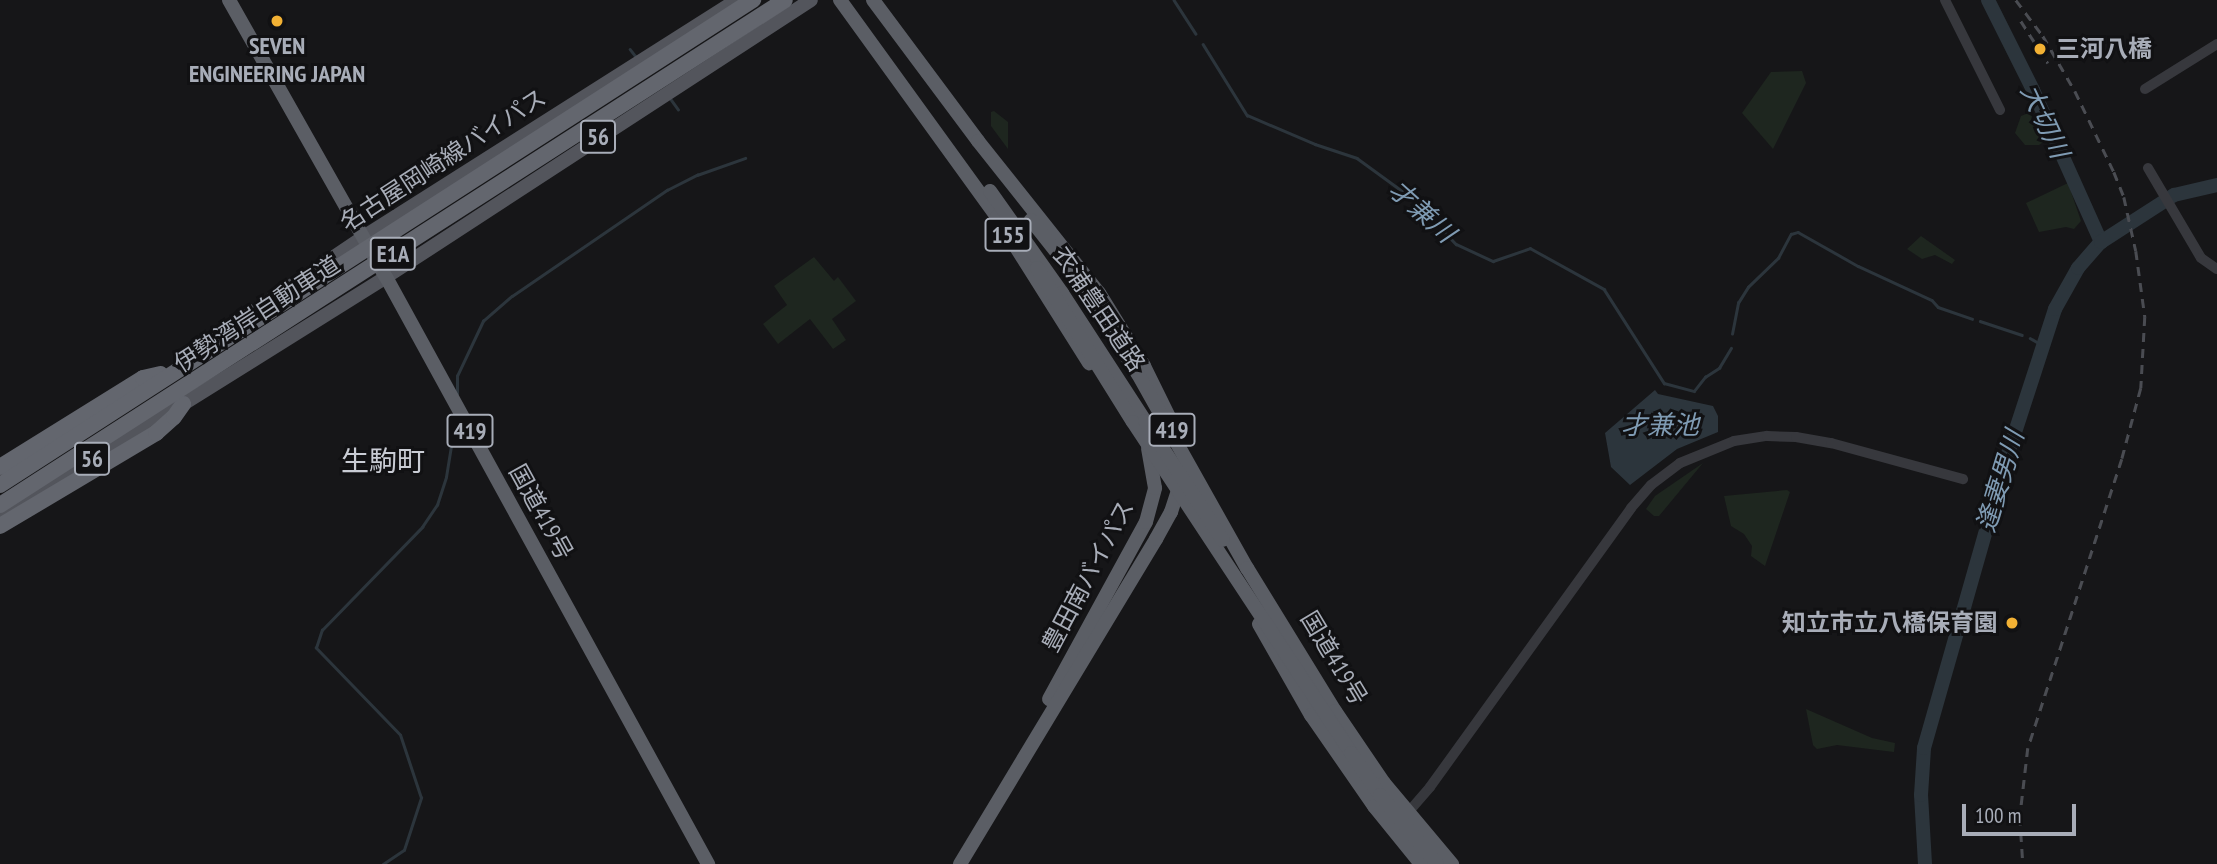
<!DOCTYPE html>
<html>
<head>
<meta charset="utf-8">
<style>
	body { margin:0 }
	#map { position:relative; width:2217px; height:864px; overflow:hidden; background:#161618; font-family:"PT Sans Narrow","Noto Sans JP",sans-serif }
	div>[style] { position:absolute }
	.green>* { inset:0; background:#1e261f }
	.water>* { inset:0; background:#2c353c }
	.stream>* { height:2.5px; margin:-1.25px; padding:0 1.25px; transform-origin:1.25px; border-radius:1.25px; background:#2c353c }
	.river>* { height:14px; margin:-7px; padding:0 7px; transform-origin:7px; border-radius:7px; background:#2c353c }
	.tertiary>* { height:10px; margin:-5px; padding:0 5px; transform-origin:5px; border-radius:5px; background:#37383d }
	.primary>* { height:14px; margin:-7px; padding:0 7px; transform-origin:7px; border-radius:7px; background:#53555c }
	.trunk>* { height:14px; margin:-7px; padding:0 7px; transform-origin:7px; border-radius:7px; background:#5b5e65 }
	.motorway>* { height:16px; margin:-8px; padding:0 8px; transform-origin:8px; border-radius:8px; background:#63666e }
	.rail>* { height:2.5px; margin-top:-1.25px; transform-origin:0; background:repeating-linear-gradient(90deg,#4a4c52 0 9px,transparent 0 16px) }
	.trunk-bridge>* { height:14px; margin:-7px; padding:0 7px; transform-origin:7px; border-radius:7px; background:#5b5e65 }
	.motorway-bridge>* { height:16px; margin:-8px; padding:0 8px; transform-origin:8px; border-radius:8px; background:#63666e }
	.dots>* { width:19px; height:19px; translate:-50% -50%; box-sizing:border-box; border:4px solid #111113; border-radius:50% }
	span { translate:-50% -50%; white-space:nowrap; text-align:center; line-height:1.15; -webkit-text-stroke:6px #111113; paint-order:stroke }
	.shield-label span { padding:2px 5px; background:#111113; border:2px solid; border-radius:5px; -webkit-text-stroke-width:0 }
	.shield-label { font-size:23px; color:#a8adb8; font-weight:700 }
	.poi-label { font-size:24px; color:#a8adb8; font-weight:700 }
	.left { translate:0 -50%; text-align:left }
	.right { translate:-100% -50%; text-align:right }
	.street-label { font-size:24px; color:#a8adb8 }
	.water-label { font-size:26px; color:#7f9bb3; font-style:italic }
	.quarter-label { font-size:28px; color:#c9ccd4 }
	.scale { position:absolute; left:1962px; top:804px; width:114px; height:32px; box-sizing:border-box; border:4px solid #a8adb8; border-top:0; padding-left:9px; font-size:21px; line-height:24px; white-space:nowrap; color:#a8adb8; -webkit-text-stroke:5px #111113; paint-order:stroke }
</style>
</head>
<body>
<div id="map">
	<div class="green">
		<i style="clip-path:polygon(1802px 71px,1806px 83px,1773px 149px,1742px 113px,1771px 72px)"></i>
		<i style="clip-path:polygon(994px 111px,1008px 122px,1008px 149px,991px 126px,991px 112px)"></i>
		<i style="clip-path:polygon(2031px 112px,2045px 141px,2039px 145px,2025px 145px,2015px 133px,2021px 116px)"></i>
		<i style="clip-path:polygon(2068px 183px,2081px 221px,2074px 229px,2066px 227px,2039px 232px,2026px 203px)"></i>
		<i style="clip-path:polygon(1921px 236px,1955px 260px,1952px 264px,1935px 255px,1922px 259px,1907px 249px)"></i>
		<i style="clip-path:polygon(814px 257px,834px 281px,838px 277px,856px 301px,832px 319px,846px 340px,833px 349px,810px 319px,778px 344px,763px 324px,787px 305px,774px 286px)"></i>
		<i style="clip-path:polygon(1703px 463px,1659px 516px,1654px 516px,1646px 509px,1655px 496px)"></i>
		<i style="clip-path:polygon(1787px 490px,1790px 492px,1765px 566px,1751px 556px,1752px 546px,1744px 534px,1731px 526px,1724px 496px)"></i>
		<i style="clip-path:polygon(1806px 709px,1872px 738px,1895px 743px,1894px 752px,1837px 745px,1817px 749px,1813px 745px)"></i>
	</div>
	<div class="water">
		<i style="clip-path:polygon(1655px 390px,1658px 394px,1713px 406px,1718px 416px,1718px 432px,1677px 449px,1630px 485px,1611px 467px,1605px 433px)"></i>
	</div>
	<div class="stream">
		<i style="left:1174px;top:0;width:40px;rotate:57.1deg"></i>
		<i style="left:1203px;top:44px;width:84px;rotate:58.2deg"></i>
		<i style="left:1247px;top:115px;width:74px;rotate:23.1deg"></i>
		<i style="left:1315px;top:144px;width:44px;rotate:18.4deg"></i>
		<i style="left:1357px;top:158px;width:73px;rotate:36.1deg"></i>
		<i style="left:1416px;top:201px;width:59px;rotate:47.1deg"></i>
		<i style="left:1456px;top:244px;width:41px;rotate:24.7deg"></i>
		<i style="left:1493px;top:261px;width:39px;rotate:-19deg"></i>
		<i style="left:1530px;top:248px;width:85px;rotate:29deg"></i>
		<i style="left:1604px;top:289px;width:112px;rotate:57.4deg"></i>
		<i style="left:1664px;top:383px;width:31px;rotate:15deg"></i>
		<i style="left:1694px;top:391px;width:18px;rotate:-52deg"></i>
		<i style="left:1705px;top:377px;width:17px;rotate:-33deg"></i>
		<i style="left:1719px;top:368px;width:23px;rotate:-59deg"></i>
		<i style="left:630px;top:49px;width:11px;rotate:52deg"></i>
		<i style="left:670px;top:98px;width:14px;rotate:54deg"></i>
		<i style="left:1980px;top:321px;width:44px;rotate:18.4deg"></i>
		<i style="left:1732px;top:334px;width:32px;rotate:-79deg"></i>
		<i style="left:1738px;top:303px;width:19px;rotate:-58deg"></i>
		<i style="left:1748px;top:287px;width:42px;rotate:-44deg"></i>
		<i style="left:1778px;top:258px;width:27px;rotate:-62deg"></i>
		<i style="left:1791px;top:234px;width:7px;rotate:-16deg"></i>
		<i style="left:1798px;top:232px;width:69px;rotate:29.5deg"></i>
		<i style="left:1858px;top:266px;width:81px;rotate:24.7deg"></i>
		<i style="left:1932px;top:300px;width:9px;rotate:49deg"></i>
		<i style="left:1938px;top:307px;width:36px;rotate:19deg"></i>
		<i style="left:2030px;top:338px;width:14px;rotate:30deg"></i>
		<i style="left:457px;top:394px;width:18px;rotate:-90deg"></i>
		<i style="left:457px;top:376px;width:61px;rotate:-64.7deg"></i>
		<i style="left:483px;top:321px;width:38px;rotate:-41deg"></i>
		<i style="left:512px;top:296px;width:188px;rotate:-34.4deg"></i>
		<i style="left:667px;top:190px;width:34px;rotate:-27deg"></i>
		<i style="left:697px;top:175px;width:51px;rotate:-19.5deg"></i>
		<i style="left:383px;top:864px;width:25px;rotate:-34deg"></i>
		<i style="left:404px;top:850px;width:55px;rotate:-71.9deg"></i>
		<i style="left:421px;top:798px;width:66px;rotate:-108.4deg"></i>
		<i style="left:400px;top:735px;width:121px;rotate:-134deg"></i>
		<i style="left:316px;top:648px;width:19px;rotate:-72deg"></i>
		<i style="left:322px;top:630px;width:144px;rotate:-45.8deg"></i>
		<i style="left:422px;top:527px;width:27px;rotate:-56deg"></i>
		<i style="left:437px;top:505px;width:29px;rotate:-72deg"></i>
		<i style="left:446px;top:477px;width:63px;rotate:-80.8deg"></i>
	</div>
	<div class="river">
		<i style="left:1988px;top:0;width:101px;rotate:63.4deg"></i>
		<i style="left:2033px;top:90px;width:167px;rotate:65.9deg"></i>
		<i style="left:1925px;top:864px;width:69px;rotate:-93.3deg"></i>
		<i style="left:1921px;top:795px;width:47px;rotate:-86.3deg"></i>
		<i style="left:1924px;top:748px;width:299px;rotate:-74.1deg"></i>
		<i style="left:2006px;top:460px;width:159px;rotate:-72deg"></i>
		<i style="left:2055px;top:309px;width:47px;rotate:-60.7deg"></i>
		<i style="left:2078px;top:268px;width:35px;rotate:-49deg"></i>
		<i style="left:2101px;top:242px;width:87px;rotate:-32.8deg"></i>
		<i style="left:2174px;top:195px;width:44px;rotate:-13.1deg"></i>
	</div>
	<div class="tertiary">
		<i style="left:1945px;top:0;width:123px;rotate:63.4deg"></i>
		<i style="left:2145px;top:89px;width:85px;rotate:-32deg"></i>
		<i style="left:2148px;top:168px;width:104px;rotate:59.5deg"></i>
		<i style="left:2201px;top:258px;width:19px;rotate:35deg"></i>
		<i style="left:1405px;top:816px;width:38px;rotate:-49deg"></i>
		<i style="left:1430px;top:787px;width:344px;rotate:-54.2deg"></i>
		<i style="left:1631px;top:508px;width:30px;rotate:-49deg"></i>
		<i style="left:1651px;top:485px;width:36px;rotate:-37deg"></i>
		<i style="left:1680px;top:463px;width:58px;rotate:-22.2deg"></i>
		<i style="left:1734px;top:441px;width:33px;rotate:-9deg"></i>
		<i style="left:1767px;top:436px;width:29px;rotate:2deg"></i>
		<i style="left:1796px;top:437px;width:36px;rotate:10deg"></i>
		<i style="left:1831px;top:443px;width:137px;rotate:15.3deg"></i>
	</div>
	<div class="primary">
		<i style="left:201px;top:347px;width:194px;rotate:-34.1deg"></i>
		<i style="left:362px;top:238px;width:444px;rotate:-32.4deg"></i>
		<i style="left:0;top:514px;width:214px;rotate:-31deg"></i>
		<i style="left:183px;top:404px;width:239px;rotate:-32deg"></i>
		<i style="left:386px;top:277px;width:507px;rotate:-33.09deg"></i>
	</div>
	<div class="trunk">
		<i style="left:229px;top:0;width:318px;rotate:60.5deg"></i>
		<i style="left:386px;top:277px;width:670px;rotate:61.25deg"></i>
		<i style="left:840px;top:0;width:268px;rotate:54.1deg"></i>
		<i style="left:997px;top:217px;width:173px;rotate:57.8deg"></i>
		<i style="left:873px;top:0;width:176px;rotate:53.3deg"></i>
		<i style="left:978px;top:141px;width:194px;rotate:51.5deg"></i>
		<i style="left:1099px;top:293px;width:86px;rotate:58.3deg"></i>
		<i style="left:1144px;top:366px;width:75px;rotate:63.8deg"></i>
		<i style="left:990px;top:191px;width:125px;rotate:54.8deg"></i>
		<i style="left:1062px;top:293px;width:153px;rotate:57deg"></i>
		<i style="left:1259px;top:624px;width:105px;rotate:60.3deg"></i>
		<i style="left:1311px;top:715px;width:111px;rotate:55.3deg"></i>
		<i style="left:1374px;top:806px;width:75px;rotate:51deg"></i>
		<i style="left:1049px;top:699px;width:202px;rotate:-61.3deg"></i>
		<i style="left:1146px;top:522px;width:35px;rotate:-75deg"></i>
		<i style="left:1155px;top:488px;width:40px;rotate:-100deg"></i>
		<i style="left:960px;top:864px;width:380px;rotate:-58.9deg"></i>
		<i style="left:1156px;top:539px;width:31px;rotate:-61deg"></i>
		<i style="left:1171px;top:512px;width:33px;rotate:-72deg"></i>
	</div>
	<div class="motorway">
		<i style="left:0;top:467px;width:168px;rotate:-31.9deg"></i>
		<i style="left:143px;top:378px;width:18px;rotate:-13deg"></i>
		<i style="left:0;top:526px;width:182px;rotate:-30.8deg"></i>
		<i style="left:156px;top:433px;width:24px;rotate:-42deg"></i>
		<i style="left:174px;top:417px;width:16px;rotate:-55deg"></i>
	</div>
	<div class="rail">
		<i style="left:2016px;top:0;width:45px;rotate:53.1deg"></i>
		<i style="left:2043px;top:36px;width:64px;rotate:59.8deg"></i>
		<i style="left:2075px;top:91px;width:90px;rotate:64.3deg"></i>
		<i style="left:2114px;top:172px;width:27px;rotate:68deg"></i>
		<i style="left:2124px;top:197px;width:55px;rotate:77.5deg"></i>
		<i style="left:2136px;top:251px;width:67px;rotate:82.2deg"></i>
		<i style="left:2145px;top:317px;width:71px;rotate:93.2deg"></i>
		<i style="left:2141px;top:388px;width:73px;rotate:105deg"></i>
		<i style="left:2122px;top:459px;width:304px;rotate:108deg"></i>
		<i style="left:2028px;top:748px;width:69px;rotate:96.6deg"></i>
		<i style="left:2020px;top:817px;width:47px;rotate:86.3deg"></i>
		<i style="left:2021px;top:21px;width:50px;rotate:57.3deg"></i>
	</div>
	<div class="trunk-bridge">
		<i style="left:1031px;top:220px;width:63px;rotate:51.5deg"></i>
		<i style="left:1070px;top:269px;width:125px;rotate:57.1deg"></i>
		<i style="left:1138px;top:374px;width:223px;rotate:60.7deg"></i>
		<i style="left:1247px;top:568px;width:168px;rotate:58.4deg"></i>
		<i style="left:1335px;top:711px;width:87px;rotate:55.8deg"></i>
		<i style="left:1384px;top:783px;width:106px;rotate:50deg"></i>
		<i style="left:1037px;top:268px;width:181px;rotate:58.1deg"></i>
		<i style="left:1133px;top:422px;width:396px;rotate:56.6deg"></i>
		<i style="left:1351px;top:753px;width:51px;rotate:55.4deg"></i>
		<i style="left:1380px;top:795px;width:89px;rotate:50.4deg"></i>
		<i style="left:1145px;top:421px;width:142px;rotate:56.8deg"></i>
	</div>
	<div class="motorway-bridge">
		<i style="left:0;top:485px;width:896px;rotate:-32.79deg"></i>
		<i style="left:0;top:505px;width:933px;rotate:-32.75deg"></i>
	</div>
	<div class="dots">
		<i style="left:277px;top:21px;background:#f2b134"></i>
		<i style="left:2040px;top:49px;background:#f2b134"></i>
		<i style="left:2012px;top:623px;background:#f2b134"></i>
	</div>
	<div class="shield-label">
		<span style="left:598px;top:137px">56</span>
		<span style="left:1008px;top:235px">155</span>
		<span style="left:393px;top:254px">E1A</span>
		<span style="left:1172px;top:430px">419</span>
		<span style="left:470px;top:431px">419</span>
		<span style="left:92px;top:459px">56</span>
	</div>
	<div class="poi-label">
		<span style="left:277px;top:60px">SEVEN<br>ENGINEERING JAPAN</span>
		<span class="left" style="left:2056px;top:49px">三河八橋</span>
		<span class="right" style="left:1998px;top:623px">知立市立八橋保育園</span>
	</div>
	<div class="street-label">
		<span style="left:443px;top:160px;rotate:-33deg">名古屋岡崎線バイパス</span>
		<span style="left:1099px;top:309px;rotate:56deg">衣浦豊田道路</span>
		<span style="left:257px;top:314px;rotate:-33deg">伊勢湾岸自動車道</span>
		<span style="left:541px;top:512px;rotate:61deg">国道419号</span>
		<span style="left:1088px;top:576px;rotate:-62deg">豊田南バイパス</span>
		<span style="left:1334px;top:658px;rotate:59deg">国道419号</span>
	</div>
	<div class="water-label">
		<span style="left:2045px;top:121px;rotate:65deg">大切川</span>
		<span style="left:1422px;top:211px;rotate:42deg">才兼川</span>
		<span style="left:1660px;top:425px">才兼池</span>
		<span style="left:2000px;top:481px;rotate:-73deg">逢妻男川</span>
	</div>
	<div class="quarter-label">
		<span style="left:383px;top:461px">生駒町</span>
	</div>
	<div class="scale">100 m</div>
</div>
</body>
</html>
